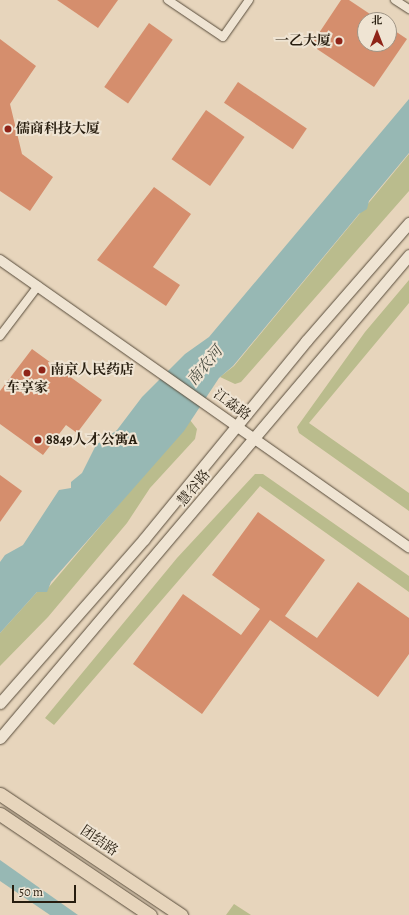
<!DOCTYPE html>
<html>
<head>
<meta charset="utf-8">
<style>
	body { margin:0 }
	#map { position:relative; width:409px; height:915px; overflow:hidden; background:#e7d5bc; font-family:Alegreya,"Noto Serif SC",serif }
	div>[style] { position:absolute }
	.green>* { inset:0; background:#babc8d }
	.water>* { inset:0; background:#97b8b4 }
	.building>* { inset:0; background:#d58e6d; transform-origin:0 0 }
	.roads { filter:drop-shadow(0 0 1px #574b3a) drop-shadow(0 0 1px #574b3a) }
	.minor>* { height:8px; margin:-4px; padding:0 4px; transform-origin:4px; border-radius:4px; background:#efe4d3 }
	.tertiary>* { height:10px; margin:-5px; padding:0 5px; transform-origin:5px; border-radius:5px; background:#efe4d3 }
	.secondary>* { height:11px; margin:-5.5px; padding:0 5.5px; transform-origin:5.5px; border-radius:5.5px; background:#efe4d3 }
	.primary>* { height:13px; margin:-6.5px; padding:0 6.5px; transform-origin:6.5px; border-radius:6.5px; background:#e7d5bc }
	.dots>* { width:11px; height:11px; translate:-50% -50%; box-sizing:border-box; border:2px solid #efe4d3; border-radius:50% }
	span { translate:-50% -50%; white-space:nowrap; text-align:center; line-height:1.15; -webkit-text-stroke:4px #efe4d3; paint-order:stroke }
	.poi-label { font-size:14px; color:#271d0f; font-weight:700 }
	.right { translate:-100% -50%; text-align:right }
	.left { translate:0 -50%; text-align:left }
	.street-label { font-size:14px; color:#271d0f }
	.water-label { font-size:15px; color:#494c41; font-style:italic }
	.north { position:absolute; left:357px; top:12px; width:40px; height:40px; box-sizing:border-box; background:#efe4d3; border:1px solid #9f9485; border-radius:50%; rotate:0deg; font-size:11px; font-weight:700; line-height:16px; text-align:center; color:#271d0f }
	.north::after { content:''; display:block; margin:auto; width:14px; height:18px; background:#8f2418; clip-path:polygon(50% 0,100% 100%,50% 72%,0 100%) }
	.scale { position:absolute; left:12px; top:885px; width:64px; height:18px; box-sizing:border-box; border:2px solid #271d0f; border-top:0; padding-left:5px; font-size:12px; line-height:14px; white-space:nowrap; color:#271d0f; -webkit-text-stroke:3px #efe4d3; paint-order:stroke }
</style>
</head>
<body>
<div id="map">
	<div class="green">
		<i style="clip-path:polygon(409px 154px,409px 191px,241px 382px,235px 384px,220px 377px,234px 366px)"></i>
		<i style="clip-path:polygon(409px 280px,409px 303px,309px 423px,409px 493px,409px 511px,299px 433px,297px 427px,365px 332px)"></i>
		<i style="clip-path:polygon(190px 420px,197px 429px,195px 439px,150px 488px,127px 523px,48px 617px,0 666px,0 633px,37px 592px,49px 587px)"></i>
		<i style="clip-path:polygon(255px 474px,263px 474px,409px 576px,409px 592px,260px 486px,54px 725px,45px 718px,177px 558px)"></i>
		<i style="clip-path:polygon(234px 904px,251px 915px,226px 915px)"></i>
	</div>
	<div class="water">
		<i style="clip-path:polygon(409px 99px,409px 153px,369px 201px,367px 209px,359px 214px,233px 366px,219px 378px,184px 431px,51px 582px,47px 592px,37px 592px,0 633px,0 562px,5px 555px,23px 545px,59px 490px,71px 488px,71px 482px,82px 473px,96px 445px,117px 430px,142px 397px,185px 354px,209px 337px)"></i>
		<i style="clip-path:polygon(0 860px,78px 915px,50px 915px,0 881px)"></i>
	</div>
	<div class="building">
		<i style="clip-path:polygon(57px 0,118px 0,98px 28px)"></i>
		<i style="clip-path:polygon(341px 0,349px 0,379px 20px,365px 20px,365px 44px,389px 44px,389px 27px,407px 39px,374px 87px,311px 45px)"></i>
		<i style="left:149px;top:23px;width:29px;height:78px;rotate:35deg"></i>
		<i style="clip-path:polygon(0 39px,36px 66px,10px 104px,22px 154px,53px 177px,30px 211px,0 191px)"></i>
		<i style="left:238px;top:82px;width:83px;height:25px;rotate:34deg"></i>
		<i style="left:206px;top:110px;width:47px;height:60px;rotate:35deg"></i>
		<i style="clip-path:polygon(154px 187px,191px 214px,153px 267px,180px 285px,166px 306px,97px 260px)"></i>
		<i style="clip-path:polygon(32px 349px,102px 400px,77px 433px,66px 425px,43px 455px,0 424px,0 391px)"></i>
		<i style="clip-path:polygon(0 475px,22px 491px,0 522px)"></i>
		<i style="clip-path:polygon(258px 512px,325px 560px,285px 616px,317px 638px,358px 582px,409px 618px,409px 654px,378px 697px,270px 620px,202px 714px,133px 664px,183px 594px,241px 635px,260px 609px,212px 575px)"></i>
	</div>
	<div class="roads">
		<div class="minor">
			<i style="left:168px;top:0;width:66px;rotate:33.9deg"></i>
			<i style="left:223px;top:37px;width:45px;rotate:-54.9deg"></i>
			<i style="left:395px;top:0;width:17px;rotate:33deg"></i>
			<i style="left:0;top:336px;width:63px;rotate:-52.8deg"></i>
		</div>
		<div class="tertiary">
			<i style="left:0;top:260px;width:500px;rotate:35.1deg"></i>
		</div>
		<div class="secondary">
			<i style="left:0;top:703px;width:218px;rotate:-48.7deg"></i>
			<i style="left:144px;top:539px;width:256px;rotate:-50.7deg"></i>
			<i style="left:306px;top:341px;width:157px;rotate:-48.9deg"></i>
			<i style="left:0;top:738px;width:633px;rotate:-49.74deg"></i>
		</div>
		<div class="primary">
			<i style="left:0;top:794px;width:218px;rotate:33.8deg"></i>
			<i style="left:0;top:814px;width:181px;rotate:34deg"></i>
		</div>
	</div>
	<div class="dots">
		<i style="left:339px;top:41px;background:#8f2418"></i>
		<i style="left:8px;top:129px;background:#8f2418"></i>
		<i style="left:42px;top:370px;background:#8f2418"></i>
		<i style="left:27px;top:373px;background:#8f2418"></i>
		<i style="left:38px;top:440px;background:#8f2418"></i>
	</div>
	<div class="poi-label">
		<span class="right" style="left:331px;top:41px">一乙大厦</span>
		<span class="left" style="left:16px;top:129px">儒商科技大厦</span>
		<span class="left" style="left:50px;top:370px">南京人民药店</span>
		<span style="left:27px;top:388px">车享家</span>
		<span class="left" style="left:46px;top:440px">8849人才公寓A</span>
	</div>
	<div class="street-label">
		<span style="left:232px;top:405px;rotate:36deg">江淼路</span>
		<span style="left:194px;top:488px;rotate:-50deg">慧谷路</span>
		<span style="left:99px;top:841px;rotate:34deg">团结路</span>
	</div>
	<div class="water-label">
		<span style="left:205px;top:366px;rotate:-50deg">南农河</span>
	</div>
	<div class="north">北</div>
	<div class="scale">50 m</div>
</div>
</body>
</html>
